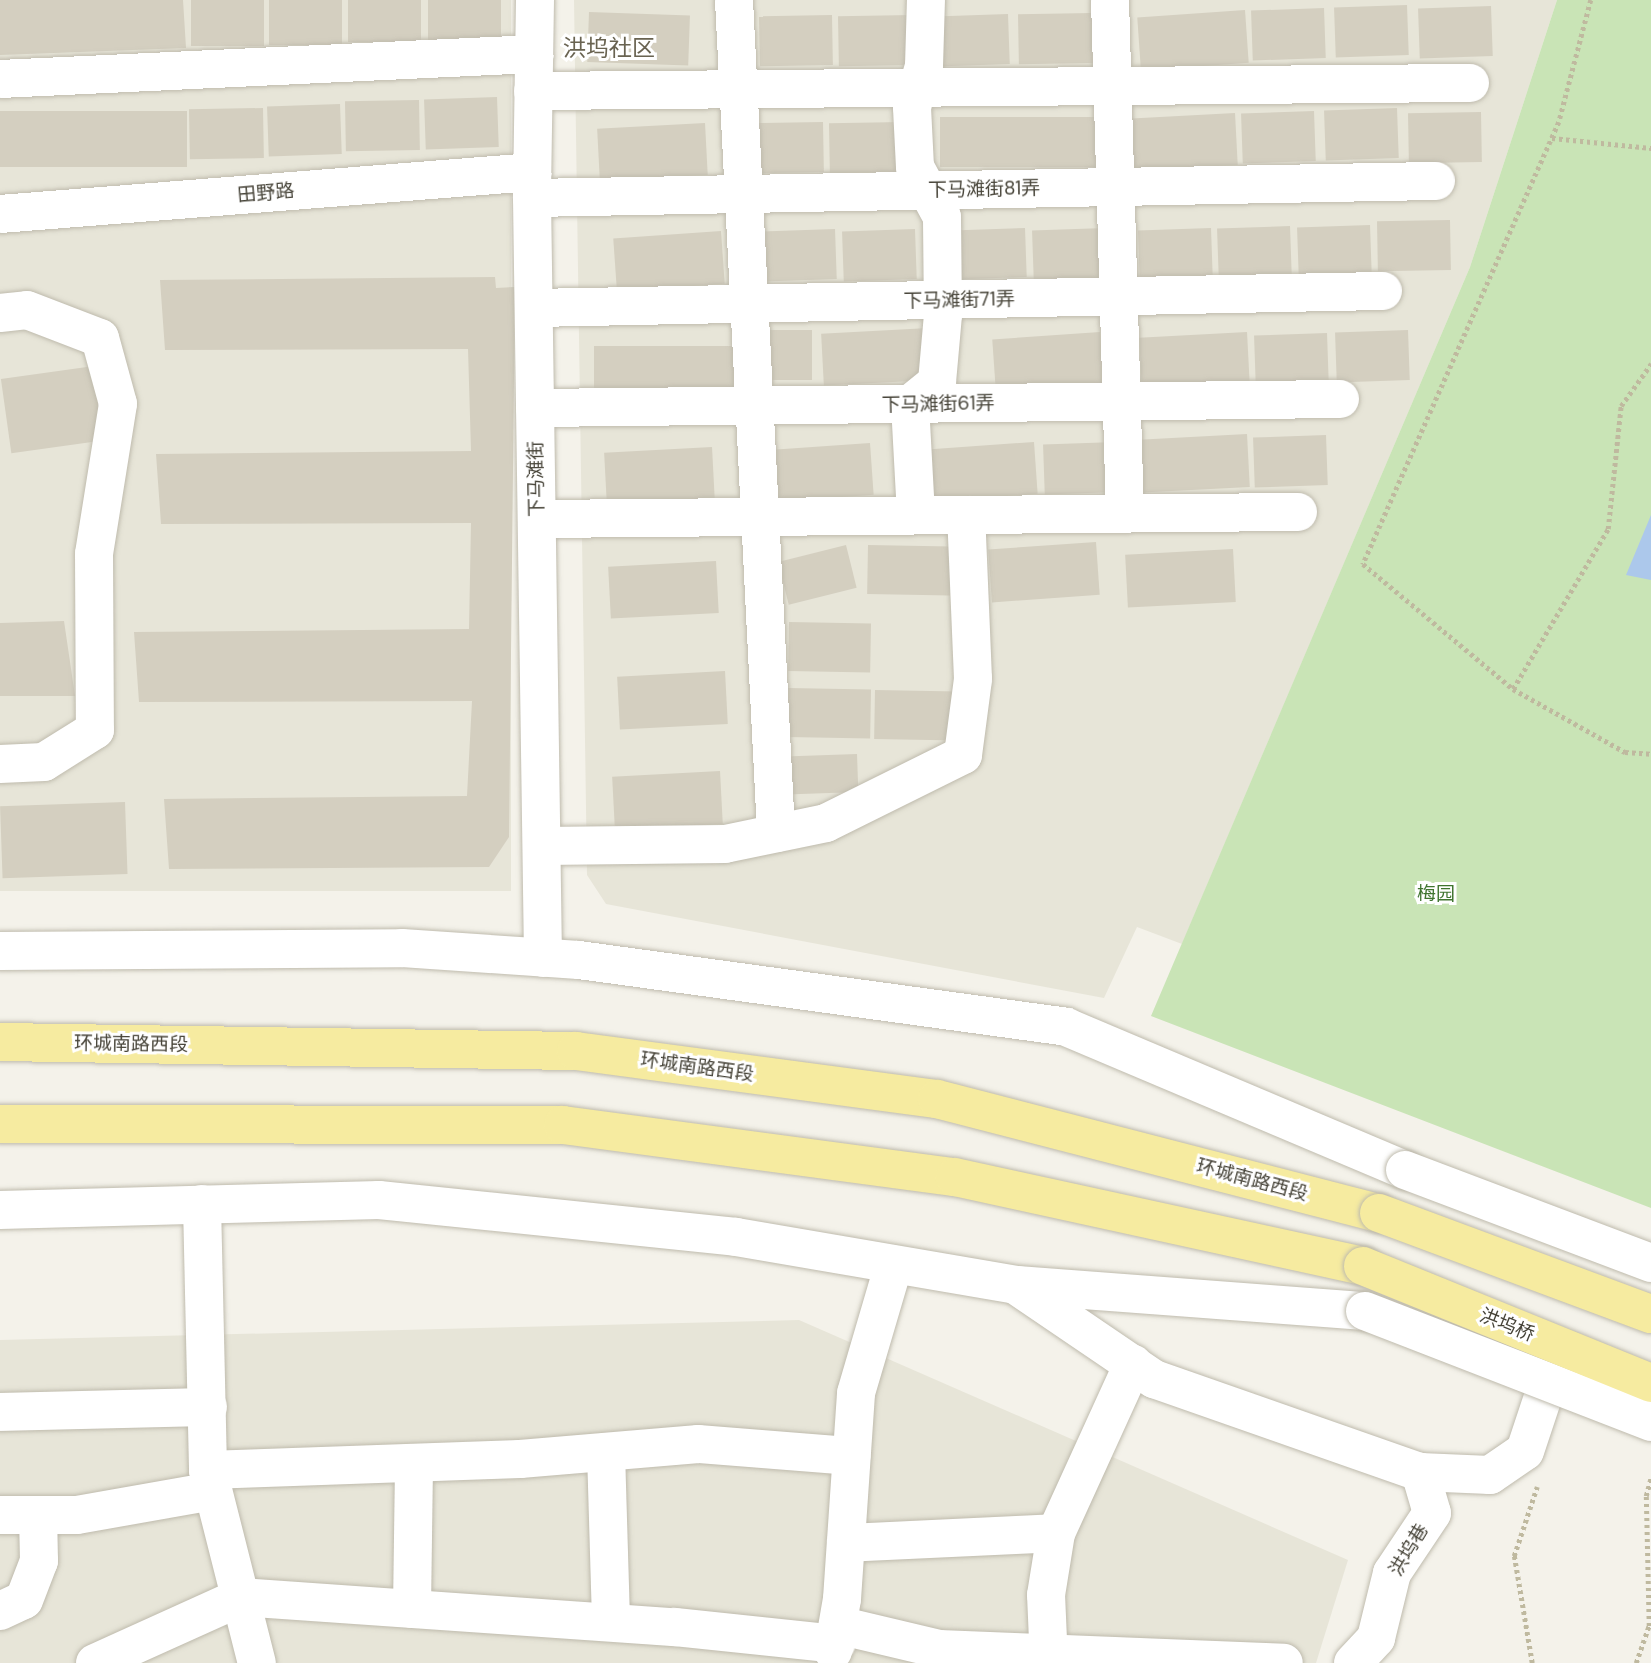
<!DOCTYPE html>
<html>
<head>
<meta charset="utf-8">
<style>
	body { margin:0 }
	#map { position:relative; width:1651px; height:1663px; overflow:hidden; background:#f4f2ea; font-family:"DM Sans","Noto Sans SC",sans-serif }
	div>[style] { position:absolute }
	.residential>* { inset:0; background:#e7e5d8; transform-origin:0 0 }
	.green>* { inset:0; background:#c9e4b6 }
	.water>* { inset:0; background:#acc8eb }
	.building>* { inset:0; background:#d4cfc0; transform-origin:0 0 }
	.path>* { height:4.5px; margin-top:-2.25px; transform-origin:0; background:repeating-linear-gradient(90deg,#bfb99f 0 3.5px,transparent 0 7px) }
	.roads { filter:drop-shadow(0 0 2px #bfbbad) drop-shadow(0 0 2px #bfbbad) }
	.minor>* { height:38px; margin:-19px; padding:0 19px; transform-origin:19px; border-radius:19px; background:#fff }
	.major>* { height:38px; margin:-19px; padding:0 19px; transform-origin:19px; border-radius:19px; background:#f6eba0 }
	.bridges { filter:drop-shadow(0 0 2px #bfbbad) drop-shadow(0 0 2px #bfbbad) }
	.minor-bridge>* { height:38px; margin:-19px; padding:0 19px; transform-origin:19px; border-radius:19px; background:#fff }
	.major-bridge>* { height:38px; margin:-19px; padding:0 19px; transform-origin:19px; border-radius:19px; background:#f6eba0 }
	span { translate:-50% -50%; white-space:nowrap; text-align:center; line-height:1.15; -webkit-text-stroke:6px #fff; paint-order:stroke }
	.street-label { font-size:19px; color:#474439 }
	.park-label { font-size:19px; color:#407530 }
	.quarter-label { font-size:23px; color:#696351 }
</style>
</head>
<body>
<div id="map">
	<div class="residential">
		<i style="left:0;top:0;width:511px;height:891px"></i>
		<i style="clip-path:polygon(574px 0,1557px 0,1470px 267px,1182px 944px,1137px 927px,1104px 998px,606px 904px,587px 875px)"></i>
		<i style="clip-path:polygon(799px 1320px,1348px 1560px,1316px 1663px,0 1663px,0 1340px)"></i>
	</div>
	<div class="green">
		<i style="clip-path:polygon(1557px 0,1651px 0,1651px 1208px,1151px 1016px,1470px 267px)"></i>
	</div>
	<div class="water">
		<i style="clip-path:polygon(1651px 515px,1651px 580px,1626px 575px)"></i>
	</div>
	<div class="building">
		<i style="clip-path:polygon(0 0,183px 0,186px 48px,0 55px)"></i>
		<i style="left:191px;top:0;width:73px;height:46px"></i>
		<i style="left:269px;top:0;width:73px;height:45px"></i>
		<i style="left:348px;top:0;width:73px;height:42px"></i>
		<i style="left:428px;top:0;width:73px;height:42px"></i>
		<i style="left:1407px;top:5px;width:50px;height:73px;rotate:88deg"></i>
		<i style="left:1491px;top:6px;width:50px;height:73px;rotate:88deg"></i>
		<i style="left:1324px;top:8px;width:50px;height:73px;rotate:88deg"></i>
		<i style="left:1245px;top:10px;width:53px;height:108px;rotate:86deg"></i>
		<i style="left:589px;top:12px;width:101px;height:50px;rotate:2deg"></i>
		<i style="left:1092px;top:13px;width:50px;height:74px;rotate:89deg"></i>
		<i style="left:1008px;top:14px;width:50px;height:73px;rotate:88deg"></i>
		<i style="left:832px;top:15px;width:50px;height:73px;rotate:89deg"></i>
		<i style="left:912px;top:15px;width:50px;height:74px;rotate:89deg"></i>
		<i style="left:497px;top:97px;width:50px;height:73px;rotate:88deg"></i>
		<i style="left:419px;top:100px;width:50px;height:74px;rotate:89deg"></i>
		<i style="left:340px;top:104px;width:50px;height:73px;rotate:88deg"></i>
		<i style="left:263px;top:108px;width:50px;height:74px;rotate:89deg"></i>
		<i style="left:1397px;top:108px;width:50px;height:73px;rotate:88deg"></i>
		<i style="left:187px;top:111px;width:56px;height:187px;rotate:90deg"></i>
		<i style="left:1314px;top:111px;width:50px;height:73px;rotate:88deg"></i>
		<i style="left:1481px;top:112px;width:50px;height:73px;rotate:89deg"></i>
		<i style="left:1235px;top:113px;width:52px;height:108px;rotate:87deg"></i>
		<i style="left:940px;top:117px;width:156px;height:50px"></i>
		<i style="left:823px;top:122px;width:50px;height:74px;rotate:89deg"></i>
		<i style="left:903px;top:122px;width:50px;height:74px;rotate:89deg"></i>
		<i style="left:705px;top:123px;width:52px;height:108px;rotate:87deg"></i>
		<i style="left:1450px;top:220px;width:50px;height:73px;rotate:89deg"></i>
		<i style="left:1370px;top:225px;width:50px;height:73px;rotate:88deg"></i>
		<i style="left:1290px;top:226px;width:50px;height:73px;rotate:88deg"></i>
		<i style="left:1025px;top:228px;width:49px;height:73px;rotate:88deg"></i>
		<i style="left:1105px;top:228px;width:50px;height:73px;rotate:88deg"></i>
		<i style="left:1211px;top:228px;width:50px;height:73px;rotate:88deg"></i>
		<i style="left:835px;top:229px;width:50px;height:73px;rotate:88deg"></i>
		<i style="left:915px;top:229px;width:50px;height:73px;rotate:88deg"></i>
		<i style="left:721px;top:231px;width:53px;height:108px;rotate:86deg"></i>
		<i style="clip-path:polygon(495px 277px,496px 288px,515px 287px,509px 837px,489px 867px,169px 869px,164px 799px,467px 796px,472px 701px,139px 702px,134px 632px,469px 629px,471px 523px,161px 524px,156px 454px,471px 451px,468px 349px,165px 350px,160px 280px)"></i>
		<i style="left:929px;top:328px;width:52px;height:108px;rotate:87deg"></i>
		<i style="left:763px;top:330px;width:49px;height:50px"></i>
		<i style="left:1408px;top:330px;width:50px;height:73px;rotate:88deg"></i>
		<i style="left:1100px;top:332px;width:53px;height:108px;rotate:86deg"></i>
		<i style="left:1247px;top:332px;width:53px;height:108px;rotate:87deg"></i>
		<i style="left:1327px;top:333px;width:50px;height:73px;rotate:88deg"></i>
		<i style="left:594px;top:346px;width:142px;height:50px"></i>
		<i style="left:94px;top:366px;width:75px;height:94px;rotate:82deg"></i>
		<i style="left:1247px;top:434px;width:53px;height:108px;rotate:87deg"></i>
		<i style="left:1326px;top:435px;width:50px;height:73px;rotate:88deg"></i>
		<i style="left:1034px;top:442px;width:52px;height:107px;rotate:86deg"></i>
		<i style="left:1116px;top:442px;width:50px;height:73px;rotate:88deg"></i>
		<i style="left:870px;top:443px;width:52px;height:108px;rotate:86deg"></i>
		<i style="left:712px;top:447px;width:52px;height:108px;rotate:87deg"></i>
		<i style="left:1096px;top:542px;width:53px;height:108px;rotate:86deg"></i>
		<i style="left:846px;top:545px;width:44px;height:70px;rotate:76deg"></i>
		<i style="left:868px;top:545px;width:83px;height:49px;rotate:1deg"></i>
		<i style="left:1233px;top:549px;width:53px;height:108px;rotate:87deg"></i>
		<i style="left:716px;top:561px;width:52px;height:108px;rotate:87deg"></i>
		<i style="clip-path:polygon(64px 621px,75px 696px,0 696px,0 623px)"></i>
		<i style="left:789px;top:622px;width:82px;height:49px;rotate:1deg"></i>
		<i style="left:725px;top:671px;width:53px;height:108px;rotate:87deg"></i>
		<i style="left:788px;top:688px;width:83px;height:49px;rotate:1deg"></i>
		<i style="left:875px;top:690px;width:83px;height:49px;rotate:1deg"></i>
		<i style="left:857px;top:754px;width:38px;height:72px;rotate:88deg"></i>
		<i style="left:720px;top:771px;width:53px;height:108px;rotate:87deg"></i>
		<i style="left:125px;top:802px;width:72px;height:125px;rotate:88deg"></i>
	</div>
	<div class="path">
		<i style="left:1591px;top:0;width:126px;rotate:104.7deg"></i>
		<i style="left:1559px;top:122px;width:484px;rotate:113.9deg"></i>
		<i style="left:1363px;top:564px;width:195px;rotate:39.8deg"></i>
		<i style="left:1513px;top:689px;width:129px;rotate:29.4deg"></i>
		<i style="left:1625px;top:752px;width:26px;rotate:4deg"></i>
		<i style="left:1552px;top:138px;width:100px;rotate:5.8deg"></i>
		<i style="left:1513px;top:689px;width:186px;rotate:-59.3deg"></i>
		<i style="left:1608px;top:529px;width:124px;rotate:-84deg"></i>
		<i style="left:1621px;top:406px;width:52px;rotate:-54.5deg"></i>
		<i style="left:1532px;top:1663px;width:109px;rotate:-99.5deg"></i>
		<i style="left:1514px;top:1556px;width:73px;rotate:-71.6deg"></i>
		<i style="left:1636px;top:1663px;width:39px;rotate:-71deg"></i>
		<i style="left:1649px;top:1626px;width:130px;rotate:-91.3deg"></i>
		<i style="left:1646px;top:1496px;width:20px;rotate:-75deg"></i>
	</div>
	<div class="roads">
		<div class="minor">
			<i style="left:535px;top:0;width:198px;rotate:90.9deg"></i>
			<i style="left:532px;top:198px;width:760px;rotate:89.17deg"></i>
			<i style="left:734px;top:0;width:834px;rotate:87.11deg"></i>
			<i style="left:1110px;top:0;width:514px;rotate:88.33deg"></i>
			<i style="left:0;top:79px;width:535px;rotate:-2.68deg"></i>
			<i style="left:533px;top:91px;width:937px;rotate:-0.49deg"></i>
			<i style="left:532px;top:198px;width:904px;rotate:-1.08deg"></i>
			<i style="left:0;top:214px;width:534px;rotate:-4.51deg"></i>
			<i style="left:534px;top:308px;width:849px;rotate:-1.15deg"></i>
			<i style="left:0;top:313px;width:27px;rotate:-6deg"></i>
			<i style="left:27px;top:310px;width:78px;rotate:21deg"></i>
			<i style="left:100px;top:338px;width:68px;rotate:74.7deg"></i>
			<i style="left:118px;top:404px;width:152px;rotate:99.1deg"></i>
			<i style="left:94px;top:554px;width:176px;rotate:89.7deg"></i>
			<i style="left:95px;top:730px;width:60px;rotate:147.9deg"></i>
			<i style="left:44px;top:762px;width:44px;rotate:177.4deg"></i>
			<i style="left:535px;top:408px;width:805px;rotate:-0.64deg"></i>
			<i style="left:916px;top:515px;width:111px;rotate:-93.1deg"></i>
			<i style="left:910px;top:404px;width:35px;rotate:-39deg"></i>
			<i style="left:937px;top:382px;width:67px;rotate:-84.9deg"></i>
			<i style="left:943px;top:315px;width:98px;rotate:-90.6deg"></i>
			<i style="left:942px;top:217px;width:57px;rotate:-118.4deg"></i>
			<i style="left:915px;top:167px;width:60px;rotate:-92.9deg"></i>
			<i style="left:912px;top:107px;width:43px;rotate:-73.7deg"></i>
			<i style="left:924px;top:66px;width:66px;rotate:-88.3deg"></i>
			<i style="left:537px;top:519px;width:761px;rotate:-0.53deg"></i>
			<i style="left:542px;top:846px;width:183px;rotate:-0.6deg"></i>
			<i style="left:725px;top:844px;width:103px;rotate:-11.7deg"></i>
			<i style="left:826px;top:823px;width:153px;rotate:-26.4deg"></i>
			<i style="left:963px;top:755px;width:77px;rotate:-82.5deg"></i>
			<i style="left:973px;top:679px;width:164px;rotate:-92.4deg"></i>
			<i style="left:0;top:951px;width:402px;rotate:-0.4deg"></i>
			<i style="left:402px;top:948px;width:177px;rotate:3.9deg"></i>
			<i style="left:579px;top:960px;width:492px;rotate:7.8deg"></i>
			<i style="left:1066px;top:1027px;width:368px;rotate:22.9deg"></i>
			<i style="left:202px;top:1204px;width:266px;rotate:88.7deg"></i>
			<i style="left:208px;top:1470px;width:199px;rotate:75.8deg"></i>
			<i style="left:0;top:1210px;width:379px;rotate:-1.5deg"></i>
			<i style="left:379px;top:1200px;width:359px;rotate:5.9deg"></i>
			<i style="left:736px;top:1237px;width:285px;rotate:9.7deg"></i>
			<i style="left:1017px;top:1285px;width:349px;rotate:4.3deg"></i>
			<i style="left:1017px;top:1286px;width:166px;rotate:34.2deg"></i>
			<i style="left:1154px;top:1379px;width:282px;rotate:19.3deg"></i>
			<i style="left:1420px;top:1472px;width:70px;rotate:2.5deg"></i>
			<i style="left:1490px;top:1475px;width:42px;rotate:-34.4deg"></i>
			<i style="left:1525px;top:1451px;width:104px;rotate:-71.6deg"></i>
			<i style="left:0;top:1412px;width:208px;rotate:-1.4deg"></i>
			<i style="left:606px;top:1452px;width:170px;rotate:88.3deg"></i>
			<i style="left:208px;top:1470px;width:312px;rotate:-2deg"></i>
			<i style="left:520px;top:1459px;width:179px;rotate:-4.8deg"></i>
			<i style="left:698px;top:1444px;width:154px;rotate:4.5deg"></i>
			<i style="left:0;top:1515px;width:77px"></i>
			<i style="left:77px;top:1515px;width:138px;rotate:-10deg"></i>
			<i style="left:846px;top:1543px;width:210px;rotate:-2.7deg"></i>
			<i style="left:412px;top:1609px;width:146px;rotate:-89.2deg"></i>
			<i style="left:0;top:1611px;width:26px;rotate:-25deg"></i>
			<i style="left:24px;top:1600px;width:42px;rotate:-69deg"></i>
			<i style="left:39px;top:1561px;width:46px;rotate:-91.2deg"></i>
			<i style="left:838px;top:1625px;width:104px;rotate:13.4deg"></i>
			<i style="left:939px;top:1649px;width:345px;rotate:2.3deg"></i>
			<i style="left:833px;top:1651px;width:53px;rotate:-80.2deg"></i>
			<i style="left:842px;top:1599px;width:206px;rotate:-86.1deg"></i>
			<i style="left:856px;top:1393px;width:134px;rotate:-73.6deg"></i>
			<i style="left:95px;top:1663px;width:160px;rotate:-24.3deg"></i>
			<i style="left:241px;top:1597px;width:435px;rotate:4deg"></i>
			<i style="left:675px;top:1627px;width:162px;rotate:6deg"></i>
			<i style="left:1049px;top:1663px;width:68px;rotate:-92.5deg"></i>
			<i style="left:1046px;top:1595px;width:63px;rotate:-80.8deg"></i>
			<i style="left:1056px;top:1533px;width:186px;rotate:-65.5deg"></i>
			<i style="left:1353px;top:1663px;width:34px;rotate:-47deg"></i>
			<i style="left:1376px;top:1638px;width:67px;rotate:-76.2deg"></i>
			<i style="left:1392px;top:1573px;width:72px;rotate:-56.3deg"></i>
			<i style="left:1432px;top:1513px;width:43px;rotate:-106.3deg"></i>
		</div>
		<div class="major">
			<i style="left:0;top:1042px;width:576px;rotate:0.9deg"></i>
			<i style="left:576px;top:1051px;width:364px;rotate:7.6deg"></i>
			<i style="left:937px;top:1099px;width:456px;rotate:14.5deg"></i>
			<i style="left:0;top:1124px;width:563px;rotate:0.1deg"></i>
			<i style="left:563px;top:1125px;width:395px;rotate:7.6deg"></i>
			<i style="left:955px;top:1177px;width:418px;rotate:12.3deg"></i>
		</div>
	</div>
	<div class="bridges">
		<div class="minor-bridge">
			<i style="left:1405px;top:1170px;width:263px;rotate:20.7deg"></i>
			<i style="left:1365px;top:1311px;width:307px;rotate:21.2deg"></i>
		</div>
		<div class="major-bridge">
			<i style="left:1379px;top:1213px;width:290px;rotate:20.4deg"></i>
			<i style="left:1363px;top:1266px;width:311px;rotate:22.1deg"></i>
		</div>
	</div>
	<div class="street-label">
		<span style="left:984px;top:189px;rotate:-1deg">下马滩街81弄</span>
		<span style="left:266px;top:193px;rotate:-5deg">田野路</span>
		<span style="left:959px;top:300px;rotate:-1deg">下马滩街71弄</span>
		<span style="left:938px;top:404px;rotate:-1deg">下马滩街61弄</span>
		<span style="left:536px;top:479px;rotate:-91deg">下马滩街</span>
		<span style="left:131px;top:1044px;rotate:1deg">环城南路西段</span>
		<span style="left:697px;top:1067px;rotate:8deg">环城南路西段</span>
		<span style="left:1252px;top:1180px;rotate:15deg">环城南路西段</span>
		<span style="left:1507px;top:1325px;rotate:22deg">洪坞桥</span>
		<span style="left:1409px;top:1550px;rotate:-59deg">洪坞巷</span>
	</div>
	<div class="park-label">
		<span style="left:1436px;top:894px">梅园</span>
	</div>
	<div class="quarter-label">
		<span style="left:609px;top:48px">洪坞社区</span>
	</div>
</div>
</body>
</html>
